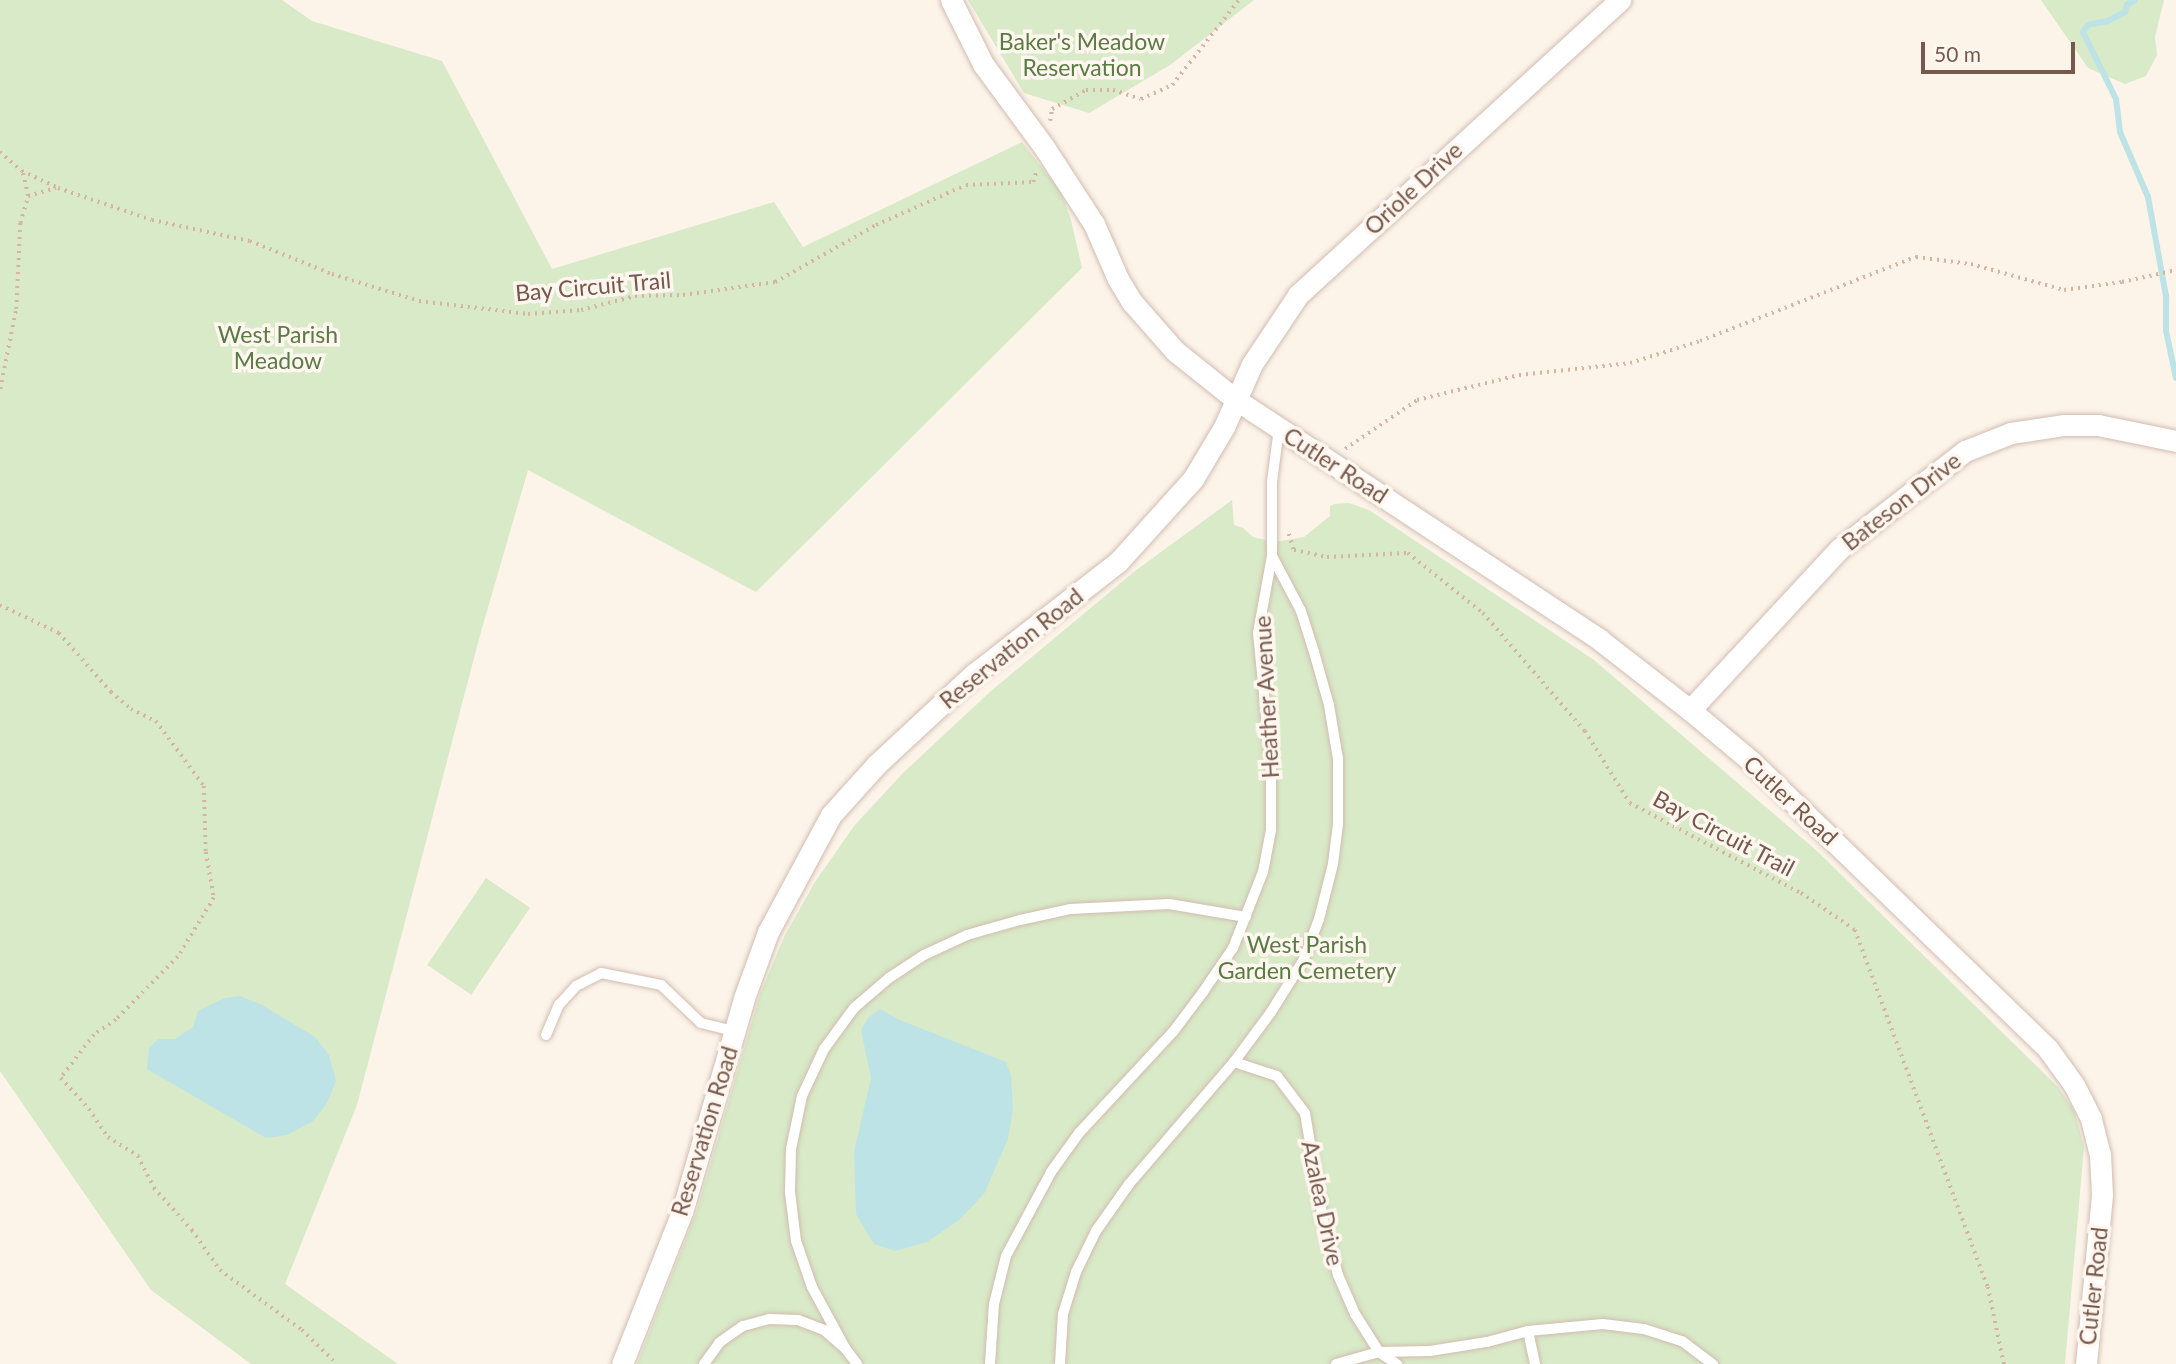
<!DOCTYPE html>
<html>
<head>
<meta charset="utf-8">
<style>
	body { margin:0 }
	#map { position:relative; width:2176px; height:1364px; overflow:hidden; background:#fcf3e9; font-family:Lato,sans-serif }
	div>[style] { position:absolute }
	.green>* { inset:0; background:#d8eac7; transform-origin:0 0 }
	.water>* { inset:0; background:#bde3e6 }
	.stream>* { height:6px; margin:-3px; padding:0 3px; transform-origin:3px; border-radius:3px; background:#bde3e6 }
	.path>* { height:3.5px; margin-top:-1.75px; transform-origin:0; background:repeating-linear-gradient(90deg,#d7b3a3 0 2px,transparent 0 7px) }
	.roads { filter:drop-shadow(0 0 2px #d1bcb0) drop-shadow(0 0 2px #d1bcb0) }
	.service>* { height:10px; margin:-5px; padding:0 5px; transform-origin:5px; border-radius:5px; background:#fff }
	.minor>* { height:21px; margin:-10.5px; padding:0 10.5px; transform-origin:10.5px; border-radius:10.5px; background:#fff }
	span { translate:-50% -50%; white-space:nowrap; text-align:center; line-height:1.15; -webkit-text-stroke:7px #fff7ef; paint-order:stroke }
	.park-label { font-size:23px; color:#597c44 }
	.street-label { font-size:23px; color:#77584c }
	.scale { position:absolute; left:1921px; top:42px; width:154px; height:32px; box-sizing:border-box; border:4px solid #77584c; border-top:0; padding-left:9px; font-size:21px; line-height:24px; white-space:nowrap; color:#77584c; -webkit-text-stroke:5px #fff7ef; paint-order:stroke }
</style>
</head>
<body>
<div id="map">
	<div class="green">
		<i style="clip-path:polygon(0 0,282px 0,312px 21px,442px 61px,552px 269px,774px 202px,803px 247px,1022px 142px,1061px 192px,1071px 220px,1082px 268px,756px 592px,528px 470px,480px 635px,357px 1105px,285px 1284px,398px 1364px,251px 1364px,151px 1290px,0 1071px)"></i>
		<i style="clip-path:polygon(968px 0,1254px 0,1170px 65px,1089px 113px,1024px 93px)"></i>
		<i style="clip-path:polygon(2041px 0,2164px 0,2155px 37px,2157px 55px,2146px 76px,2125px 84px,2088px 68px)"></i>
		<i style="clip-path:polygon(1232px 500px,1234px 525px,1243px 528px,1253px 537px,1274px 542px,1304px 537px,1330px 516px,1330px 506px,1335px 504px,1349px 503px,1369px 510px,1594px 660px,1817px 851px,2058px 1087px,2075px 1112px,2084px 1147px,2065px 1364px,637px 1364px,697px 1210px,760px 994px,785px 935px,815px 882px,854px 826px,903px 773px,991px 691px,1135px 571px)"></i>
		<i style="left:486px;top:878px;width:53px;height:105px;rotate:34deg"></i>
	</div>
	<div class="water">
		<i style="clip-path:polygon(240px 996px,262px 1005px,315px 1037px,329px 1055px,336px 1081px,327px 1103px,313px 1121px,287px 1135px,266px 1138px,147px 1069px,149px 1048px,158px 1039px,175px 1039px,193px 1027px,198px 1011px,225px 998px)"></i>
		<i style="clip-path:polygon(880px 1009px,900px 1020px,1006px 1062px,1011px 1076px,1013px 1108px,1008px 1139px,984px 1194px,959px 1220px,927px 1242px,895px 1251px,874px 1244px,856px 1214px,854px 1152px,871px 1078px,861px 1030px,868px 1018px)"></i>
	</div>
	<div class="stream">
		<i style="left:2135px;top:0;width:9px;rotate:148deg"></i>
		<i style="left:2127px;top:5px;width:7px;rotate:106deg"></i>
		<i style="left:2125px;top:12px;width:19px;rotate:152deg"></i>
		<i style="left:2108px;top:21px;width:20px;rotate:169deg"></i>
		<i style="left:2088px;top:25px;width:9px;rotate:126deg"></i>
		<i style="left:2083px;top:32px;width:75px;rotate:63.8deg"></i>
		<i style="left:2116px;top:99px;width:33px;rotate:83deg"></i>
		<i style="left:2120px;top:132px;width:71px;rotate:66.7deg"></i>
		<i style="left:2148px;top:197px;width:101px;rotate:79.7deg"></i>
		<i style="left:2166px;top:296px;width:35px;rotate:90deg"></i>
		<i style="left:2166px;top:331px;width:48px;rotate:78deg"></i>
	</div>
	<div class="path">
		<i style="left:1050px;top:121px;width:12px;rotate:-81deg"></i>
		<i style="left:1052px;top:109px;width:39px;rotate:-29deg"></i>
		<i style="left:1086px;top:90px;width:27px"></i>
		<i style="left:1113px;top:90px;width:29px;rotate:18deg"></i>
		<i style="left:1141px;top:99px;width:34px;rotate:-24deg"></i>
		<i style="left:1172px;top:85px;width:108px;rotate:-51.8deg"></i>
		<i style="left:0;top:152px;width:29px;rotate:41deg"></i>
		<i style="left:22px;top:171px;width:40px;rotate:25deg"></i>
		<i style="left:58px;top:188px;width:99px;rotate:18.8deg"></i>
		<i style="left:152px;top:220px;width:100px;rotate:12.1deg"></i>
		<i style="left:250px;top:241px;width:88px;rotate:21.9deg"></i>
		<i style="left:332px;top:274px;width:91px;rotate:17.2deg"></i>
		<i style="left:419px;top:301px;width:110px;rotate:6.8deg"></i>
		<i style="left:528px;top:314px;width:53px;rotate:-4.3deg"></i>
		<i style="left:581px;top:310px;width:56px;rotate:-14.5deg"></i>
		<i style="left:635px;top:296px;width:48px;rotate:-1.2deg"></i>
		<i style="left:683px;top:295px;width:93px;rotate:-8deg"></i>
		<i style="left:775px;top:282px;width:116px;rotate:-29.4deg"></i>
		<i style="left:876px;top:225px;width:98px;rotate:-24deg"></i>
		<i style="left:966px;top:185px;width:67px;rotate:-2.6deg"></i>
		<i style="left:1033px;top:182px;width:10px;rotate:-73deg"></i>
		<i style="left:28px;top:196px;width:29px;rotate:-16deg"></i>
		<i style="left:0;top:389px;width:82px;rotate:-78.7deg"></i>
		<i style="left:16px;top:309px;width:86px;rotate:-87.3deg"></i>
		<i style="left:20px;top:223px;width:28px;rotate:-73deg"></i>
		<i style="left:28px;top:196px;width:26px;rotate:-103deg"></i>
		<i style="left:1345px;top:449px;width:87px;rotate:-34.2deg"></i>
		<i style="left:1417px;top:400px;width:105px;rotate:-13.8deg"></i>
		<i style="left:1519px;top:375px;width:112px;rotate:-6.2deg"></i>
		<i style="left:1630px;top:363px;width:73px;rotate:-17.4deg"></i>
		<i style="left:1700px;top:341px;width:232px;rotate:-21.3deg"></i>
		<i style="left:1916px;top:257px;width:55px;rotate:7.3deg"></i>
		<i style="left:1971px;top:264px;width:97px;rotate:15.6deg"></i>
		<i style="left:2064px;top:290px;width:59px;rotate:-7.9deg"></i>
		<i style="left:2122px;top:282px;width:55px;rotate:-12.5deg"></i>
		<i style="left:1289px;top:534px;width:17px;rotate:73deg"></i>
		<i style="left:1294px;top:550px;width:34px;rotate:12deg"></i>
		<i style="left:1327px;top:557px;width:81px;rotate:-2.8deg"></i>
		<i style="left:1408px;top:553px;width:96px;rotate:38.7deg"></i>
		<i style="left:1483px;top:613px;width:156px;rotate:49.2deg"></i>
		<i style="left:1585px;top:731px;width:85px;rotate:58deg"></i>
		<i style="left:1630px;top:803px;width:193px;rotate:27.8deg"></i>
		<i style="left:1801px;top:893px;width:65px;rotate:34.4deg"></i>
		<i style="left:1855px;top:930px;width:381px;rotate:69.6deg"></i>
		<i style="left:1988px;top:1287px;width:79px;rotate:78.3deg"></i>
		<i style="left:0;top:605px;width:65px;rotate:25.4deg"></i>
		<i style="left:59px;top:633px;width:79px;rotate:48.6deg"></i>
		<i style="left:111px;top:692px;width:26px;rotate:40deg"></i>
		<i style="left:131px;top:709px;width:28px;rotate:26deg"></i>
		<i style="left:156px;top:721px;width:81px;rotate:53.6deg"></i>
		<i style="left:204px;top:786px;width:66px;rotate:88.3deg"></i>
		<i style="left:206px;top:852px;width:47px;rotate:80.1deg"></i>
		<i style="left:214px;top:898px;width:69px;rotate:121.4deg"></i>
		<i style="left:178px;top:957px;width:88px;rotate:134.5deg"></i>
		<i style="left:116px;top:1020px;width:27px;rotate:146deg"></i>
		<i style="left:94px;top:1035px;width:54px;rotate:127.5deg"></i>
		<i style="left:61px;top:1078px;width:42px;rotate:47.9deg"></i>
		<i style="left:89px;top:1109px;width:34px;rotate:56deg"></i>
		<i style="left:108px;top:1137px;width:36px;rotate:32deg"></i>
		<i style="left:138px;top:1156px;width:36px;rotate:63deg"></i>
		<i style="left:154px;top:1188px;width:57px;rotate:47.9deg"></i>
		<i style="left:192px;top:1230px;width:49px;rotate:55deg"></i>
		<i style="left:220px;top:1270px;width:102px;rotate:36.2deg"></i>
		<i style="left:302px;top:1330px;width:49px;rotate:44.2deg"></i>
	</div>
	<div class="roads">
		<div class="service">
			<i style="left:546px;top:1035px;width:33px;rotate:-67deg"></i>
			<i style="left:559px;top:1005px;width:25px;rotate:-48deg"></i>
			<i style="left:576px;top:986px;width:28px;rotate:-27deg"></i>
			<i style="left:601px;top:973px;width:61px;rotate:11.3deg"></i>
			<i style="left:661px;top:985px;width:55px;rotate:43.5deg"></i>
			<i style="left:701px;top:1023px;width:34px;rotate:14deg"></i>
			<i style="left:1234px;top:1062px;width:45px;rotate:18deg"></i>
			<i style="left:1277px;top:1076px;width:46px;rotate:52.9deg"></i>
			<i style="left:1305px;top:1113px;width:109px;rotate:80.5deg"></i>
			<i style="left:1323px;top:1220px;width:57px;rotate:74.7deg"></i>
			<i style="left:1338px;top:1275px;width:43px;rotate:66.4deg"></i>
			<i style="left:1355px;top:1314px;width:45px;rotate:57.7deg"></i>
			<i style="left:1379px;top:1352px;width:22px;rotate:34deg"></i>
			<i style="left:1528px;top:1331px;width:34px;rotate:78deg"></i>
			<i style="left:845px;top:1348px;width:69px;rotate:-118.4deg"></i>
			<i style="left:812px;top:1287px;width:49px;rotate:-109.2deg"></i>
			<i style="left:796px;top:1241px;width:49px;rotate:-97deg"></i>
			<i style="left:790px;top:1192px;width:43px;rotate:-88.7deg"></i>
			<i style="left:791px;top:1149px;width:54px;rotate:-78.3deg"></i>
			<i style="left:802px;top:1096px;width:52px;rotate:-64.9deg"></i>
			<i style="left:824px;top:1049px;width:51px;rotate:-53.8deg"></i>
			<i style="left:854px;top:1008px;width:46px;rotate:-40.6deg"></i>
			<i style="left:889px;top:978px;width:42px;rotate:-33.3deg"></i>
			<i style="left:924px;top:955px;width:47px;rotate:-24.9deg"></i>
			<i style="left:967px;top:935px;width:55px;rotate:-15.8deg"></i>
			<i style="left:1020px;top:920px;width:51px;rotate:-12.4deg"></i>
			<i style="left:1070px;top:909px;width:99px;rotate:-2.9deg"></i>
			<i style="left:1169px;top:904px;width:78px;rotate:9.6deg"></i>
			<i style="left:704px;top:1364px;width:27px;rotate:-54deg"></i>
			<i style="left:720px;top:1342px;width:28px;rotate:-35deg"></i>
			<i style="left:743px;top:1326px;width:28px;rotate:-15deg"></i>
			<i style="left:770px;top:1319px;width:28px;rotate:2deg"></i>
			<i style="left:798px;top:1320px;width:28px;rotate:21deg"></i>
			<i style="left:824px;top:1330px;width:28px;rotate:41deg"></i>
			<i style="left:845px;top:1348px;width:20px;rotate:53deg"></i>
			<i style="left:990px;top:1364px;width:60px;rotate:-86.2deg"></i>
			<i style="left:994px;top:1304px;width:49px;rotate:-76deg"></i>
			<i style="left:1006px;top:1256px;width:95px;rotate:-61.8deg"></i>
			<i style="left:1051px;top:1172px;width:48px;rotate:-54.3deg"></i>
			<i style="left:1079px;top:1133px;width:138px;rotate:-47.1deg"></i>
			<i style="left:1173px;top:1032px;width:50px;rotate:-53.1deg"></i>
			<i style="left:1203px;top:992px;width:53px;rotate:-55.7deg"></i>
			<i style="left:1233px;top:948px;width:82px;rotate:-68.5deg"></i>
			<i style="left:1263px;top:872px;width:43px;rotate:-79.2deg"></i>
			<i style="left:1271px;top:830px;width:65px;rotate:-90deg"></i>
			<i style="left:1271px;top:765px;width:133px;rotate:-95.6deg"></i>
			<i style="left:1258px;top:633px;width:78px;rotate:-79.7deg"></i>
			<i style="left:1272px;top:556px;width:74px;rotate:-90deg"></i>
			<i style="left:1272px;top:482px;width:54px;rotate:-82.6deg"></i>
			<i style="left:1060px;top:1364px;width:50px;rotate:-86.6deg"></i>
			<i style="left:1063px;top:1314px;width:44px;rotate:-72.8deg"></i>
			<i style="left:1076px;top:1272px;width:46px;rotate:-64deg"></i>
			<i style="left:1096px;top:1231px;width:57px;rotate:-54.9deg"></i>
			<i style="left:1129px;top:1184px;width:161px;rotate:-49.3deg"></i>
			<i style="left:1234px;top:1062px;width:62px;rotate:-53.5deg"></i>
			<i style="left:1271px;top:1012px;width:60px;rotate:-57.9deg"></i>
			<i style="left:1303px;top:961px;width:45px;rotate:-69.1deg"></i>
			<i style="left:1319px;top:919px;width:57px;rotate:-75.7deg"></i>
			<i style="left:1333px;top:864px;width:40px;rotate:-82.9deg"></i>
			<i style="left:1338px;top:824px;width:65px;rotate:-90deg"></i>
			<i style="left:1338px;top:759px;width:55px;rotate:-99.5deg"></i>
			<i style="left:1329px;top:705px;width:55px;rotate:-105.8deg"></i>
			<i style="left:1314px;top:652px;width:43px;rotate:-107.6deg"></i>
			<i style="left:1301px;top:611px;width:62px;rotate:-117.8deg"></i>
			<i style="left:1336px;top:1364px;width:45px;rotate:-15.6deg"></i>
			<i style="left:1379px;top:1352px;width:51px;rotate:-1.1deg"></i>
			<i style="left:1430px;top:1351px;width:58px;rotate:-9deg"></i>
			<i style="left:1487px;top:1342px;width:42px;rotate:-15deg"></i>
			<i style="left:1528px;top:1331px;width:75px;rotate:-5.3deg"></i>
			<i style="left:1603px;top:1324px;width:41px;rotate:7deg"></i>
			<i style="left:1644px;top:1329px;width:40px;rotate:18deg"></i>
			<i style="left:1682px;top:1341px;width:39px;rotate:37deg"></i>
		</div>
		<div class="minor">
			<i style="left:951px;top:0;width:72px;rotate:63.4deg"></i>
			<i style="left:983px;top:64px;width:103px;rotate:53.7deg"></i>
			<i style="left:1044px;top:147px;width:92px;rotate:57deg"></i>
			<i style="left:1094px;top:224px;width:60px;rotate:66.4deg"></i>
			<i style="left:1118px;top:279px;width:27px;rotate:59deg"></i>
			<i style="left:1132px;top:302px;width:65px;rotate:48.7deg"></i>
			<i style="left:1175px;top:351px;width:77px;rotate:38.7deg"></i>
			<i style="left:1235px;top:399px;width:437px;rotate:33.4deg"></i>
			<i style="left:1600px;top:640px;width:114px;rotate:37.9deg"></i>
			<i style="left:1690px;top:710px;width:81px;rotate:40deg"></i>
			<i style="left:1752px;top:762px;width:412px;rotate:44.1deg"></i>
			<i style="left:2048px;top:1049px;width:44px;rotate:54.2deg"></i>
			<i style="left:2074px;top:1085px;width:38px;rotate:63deg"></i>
			<i style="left:2091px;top:1119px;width:36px;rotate:76deg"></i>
			<i style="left:2100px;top:1154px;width:41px;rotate:87.2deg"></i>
			<i style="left:2102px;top:1195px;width:170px;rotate:95.4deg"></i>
			<i style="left:1690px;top:710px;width:219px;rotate:-47.2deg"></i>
			<i style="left:1839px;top:549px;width:160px;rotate:-37.9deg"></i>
			<i style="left:1965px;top:451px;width:49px;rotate:-21.4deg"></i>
			<i style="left:2011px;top:433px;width:54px;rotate:-8.6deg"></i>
			<i style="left:2064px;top:425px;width:34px"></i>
			<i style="left:2098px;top:425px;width:80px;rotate:11.6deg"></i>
			<i style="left:622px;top:1364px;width:163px;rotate:-68.5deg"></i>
			<i style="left:682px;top:1212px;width:223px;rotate:-73.8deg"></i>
			<i style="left:744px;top:998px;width:70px;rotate:-70deg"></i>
			<i style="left:768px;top:932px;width:133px;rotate:-61.7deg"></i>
			<i style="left:831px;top:815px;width:69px;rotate:-48deg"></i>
			<i style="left:877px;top:764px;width:132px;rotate:-42.9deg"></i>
			<i style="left:974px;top:674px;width:182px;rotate:-37.9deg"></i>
			<i style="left:1118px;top:562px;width:112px;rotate:-47.9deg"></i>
			<i style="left:1193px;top:479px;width:61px;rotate:-59.2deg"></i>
			<i style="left:1224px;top:427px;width:69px;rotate:-66deg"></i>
			<i style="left:1252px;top:364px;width:83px;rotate:-56.3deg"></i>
			<i style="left:1298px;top:295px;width:437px;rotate:-42.5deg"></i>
		</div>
	</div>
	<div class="park-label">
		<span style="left:1082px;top:54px">Baker's Meadow<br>Reservation</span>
		<span style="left:278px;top:347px">West Parish<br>Meadow</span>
		<span style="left:1307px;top:957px">West Parish<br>Garden Cemetery</span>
	</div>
	<div class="street-label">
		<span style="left:1413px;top:188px;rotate:-43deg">Oriole Drive</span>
		<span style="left:593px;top:286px;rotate:-5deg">Bay Circuit Trail</span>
		<span style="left:1336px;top:465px;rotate:33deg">Cutler Road</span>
		<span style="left:1901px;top:501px;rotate:-38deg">Bateson Drive</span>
		<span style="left:1011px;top:648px;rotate:-39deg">Reservation Road</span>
		<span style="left:1266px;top:697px;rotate:-93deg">Heather Avenue</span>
		<span style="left:1791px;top:800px;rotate:43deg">Cutler Road</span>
		<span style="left:1724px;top:833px;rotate:28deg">Bay Circuit Trail</span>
		<span style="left:704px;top:1131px;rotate:-73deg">Reservation Road</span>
		<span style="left:1323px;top:1203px;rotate:78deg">Azalea Drive</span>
		<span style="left:2093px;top:1286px;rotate:-84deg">Cutler Road</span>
	</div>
	<div class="scale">50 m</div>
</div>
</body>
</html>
